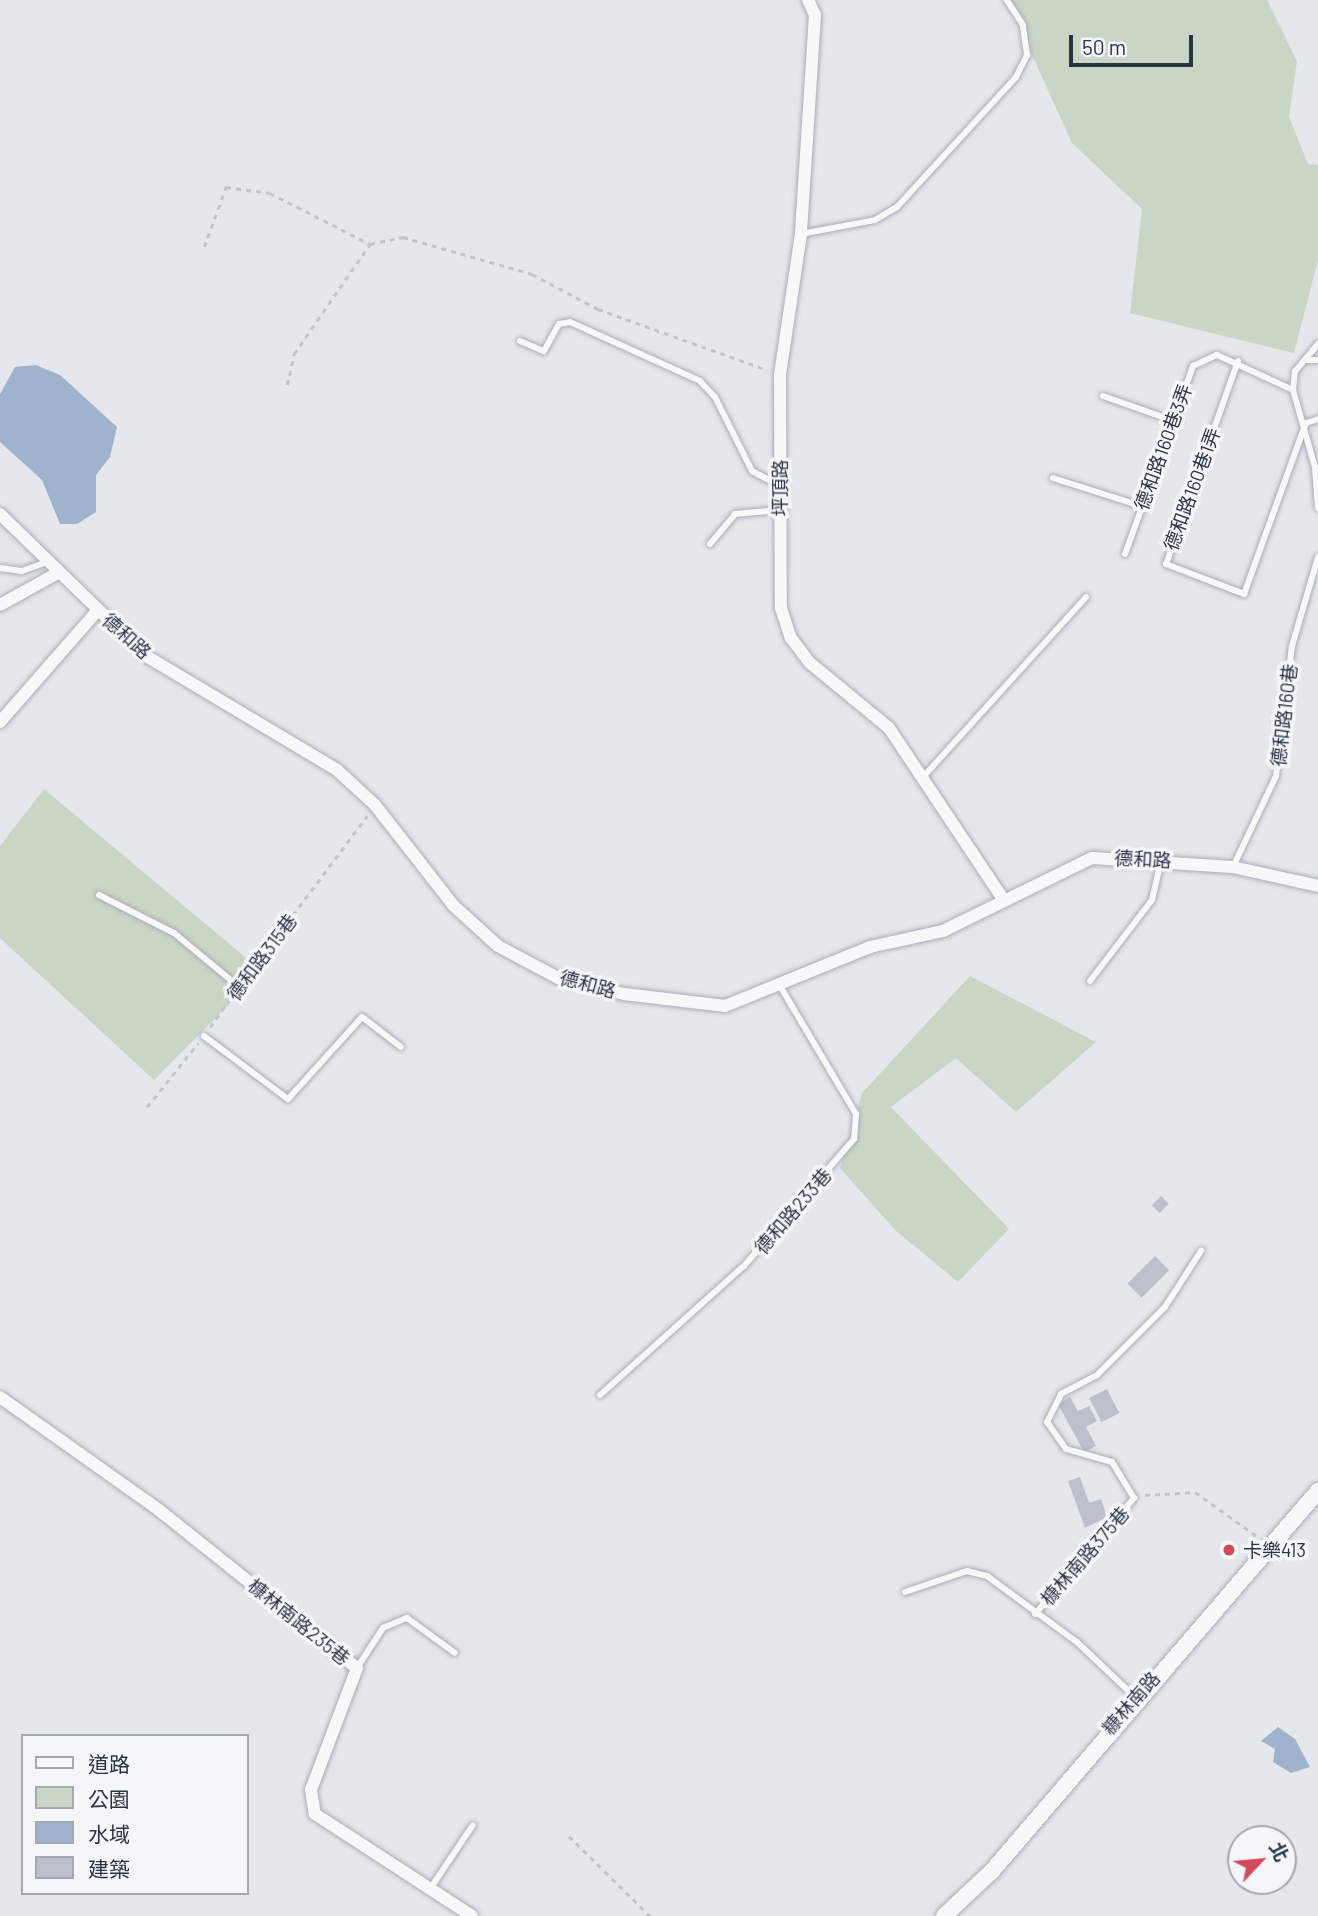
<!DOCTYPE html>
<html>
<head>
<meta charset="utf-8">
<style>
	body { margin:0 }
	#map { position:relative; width:1318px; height:1916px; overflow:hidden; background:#e4e7ec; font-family:Barlow,"Noto Sans TC",sans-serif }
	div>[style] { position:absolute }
	.green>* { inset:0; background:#c9d6c5 }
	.water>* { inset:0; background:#9fb4cc }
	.building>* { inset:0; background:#bbc0ca; transform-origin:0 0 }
	.path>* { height:2.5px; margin-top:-1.25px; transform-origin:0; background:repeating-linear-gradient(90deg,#c2c5cb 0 5px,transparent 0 10px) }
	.roads { filter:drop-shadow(0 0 2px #a9aeb7) drop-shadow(0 0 2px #a9aeb7) }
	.service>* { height:6px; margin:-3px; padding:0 3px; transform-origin:3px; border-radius:3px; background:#f7f8fa }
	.minor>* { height:12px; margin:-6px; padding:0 6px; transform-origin:6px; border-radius:6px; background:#f7f8fa }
	.tertiary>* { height:16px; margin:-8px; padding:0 8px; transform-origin:8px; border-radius:8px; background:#f7f8fa }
	.dots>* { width:19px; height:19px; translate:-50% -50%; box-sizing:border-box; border:4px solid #f4f6f9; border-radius:50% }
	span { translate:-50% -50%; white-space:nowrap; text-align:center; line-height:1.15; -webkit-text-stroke:7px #f4f6f9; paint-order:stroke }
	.street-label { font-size:19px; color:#2b3445 }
	.poi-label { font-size:19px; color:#2b3445 }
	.left { translate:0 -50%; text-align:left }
	.legend { position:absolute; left:21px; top:1734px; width:228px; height:161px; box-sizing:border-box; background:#f4f6f9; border:2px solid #a4a8b1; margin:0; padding:9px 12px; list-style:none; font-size:21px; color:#2b3445 }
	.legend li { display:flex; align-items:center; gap:14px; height:35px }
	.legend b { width:35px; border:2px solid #a4a8b1 }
	.north { position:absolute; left:1227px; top:1825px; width:70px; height:70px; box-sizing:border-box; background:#f4f6f9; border:2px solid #a4a8b1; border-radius:50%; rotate:64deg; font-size:19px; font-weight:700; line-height:28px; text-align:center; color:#2b3445 }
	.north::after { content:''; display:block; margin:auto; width:24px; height:32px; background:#d1495b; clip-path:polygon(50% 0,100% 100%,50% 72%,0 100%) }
	.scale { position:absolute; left:1069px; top:35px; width:124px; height:32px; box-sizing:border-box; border:4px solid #2b3445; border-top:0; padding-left:9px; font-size:21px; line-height:24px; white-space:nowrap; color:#2b3445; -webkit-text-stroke:5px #f4f6f9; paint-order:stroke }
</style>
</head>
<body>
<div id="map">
	<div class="green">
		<i style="clip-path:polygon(1007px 0,1267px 0,1297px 61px,1289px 117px,1308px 164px,1318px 165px,1318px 260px,1294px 353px,1130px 313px,1142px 209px,1072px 143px)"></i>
		<i style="clip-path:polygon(44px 789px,262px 971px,154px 1080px,0 938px,0 846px)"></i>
		<i style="clip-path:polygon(970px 976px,1096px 1042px,1016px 1112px,956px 1058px,891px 1107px,1009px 1229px,958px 1282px,895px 1230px,840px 1168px,862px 1093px)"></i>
	</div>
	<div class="water">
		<i style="clip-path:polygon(36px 365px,60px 375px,117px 427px,110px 457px,96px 475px,96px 512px,77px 524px,60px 524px,42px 480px,0 442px,0 394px,15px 367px)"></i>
		<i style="clip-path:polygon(1278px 1727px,1295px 1739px,1310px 1767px,1291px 1773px,1273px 1762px,1275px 1749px,1261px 1741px)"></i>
	</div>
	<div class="building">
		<i style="left:1161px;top:1196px;width:11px;height:13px;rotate:45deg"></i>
		<i style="left:1155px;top:1256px;width:20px;height:39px;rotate:45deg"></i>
		<i style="left:1107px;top:1389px;width:27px;height:20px;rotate:63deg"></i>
		<i style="clip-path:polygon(1070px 1397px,1078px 1411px,1089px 1406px,1097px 1421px,1086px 1427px,1096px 1446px,1084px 1452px,1058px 1404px)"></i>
		<i style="clip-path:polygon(1080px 1477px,1089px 1503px,1101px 1499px,1107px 1517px,1085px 1528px,1068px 1481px)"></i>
	</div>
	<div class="path">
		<i style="left:204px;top:247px;width:64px;rotate:-69.9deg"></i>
		<i style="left:226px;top:187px;width:44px;rotate:7.8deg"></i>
		<i style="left:270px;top:193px;width:112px;rotate:27deg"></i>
		<i style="left:287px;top:385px;width:32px;rotate:-77deg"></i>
		<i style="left:294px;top:354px;width:134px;rotate:-55.4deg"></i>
		<i style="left:370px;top:244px;width:34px;rotate:-12deg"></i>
		<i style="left:403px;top:237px;width:134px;rotate:16deg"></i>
		<i style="left:532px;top:274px;width:75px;rotate:27.9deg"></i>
		<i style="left:598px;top:309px;width:180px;rotate:19.8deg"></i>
		<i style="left:245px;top:979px;width:204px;rotate:-53.2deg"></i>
		<i style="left:210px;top:1027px;width:39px;rotate:-54deg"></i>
		<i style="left:147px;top:1107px;width:82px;rotate:-51.4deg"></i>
		<i style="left:1145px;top:1495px;width:50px;rotate:-3.4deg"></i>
		<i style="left:1195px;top:1492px;width:76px;rotate:35.4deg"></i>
		<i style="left:569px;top:1836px;width:114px;rotate:44.6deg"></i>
	</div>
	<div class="roads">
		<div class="service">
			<i style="left:801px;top:234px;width:75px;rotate:-10.7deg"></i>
			<i style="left:875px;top:220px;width:26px;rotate:-31deg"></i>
			<i style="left:897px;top:207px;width:176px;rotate:-47.5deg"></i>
			<i style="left:1016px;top:77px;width:25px;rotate:-63deg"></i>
			<i style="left:1027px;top:55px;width:30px;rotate:-98deg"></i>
			<i style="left:1023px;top:25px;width:30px;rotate:-123deg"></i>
			<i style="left:520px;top:341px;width:26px;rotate:23deg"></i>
			<i style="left:544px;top:351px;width:31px;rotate:-61deg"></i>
			<i style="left:559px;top:324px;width:11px;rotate:-10deg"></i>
			<i style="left:570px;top:322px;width:143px;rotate:24.4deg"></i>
			<i style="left:700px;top:381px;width:22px;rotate:47deg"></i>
			<i style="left:715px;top:397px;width:83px;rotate:63.4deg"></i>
			<i style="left:752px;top:471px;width:32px;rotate:28deg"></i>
			<i style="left:1318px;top:344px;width:35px;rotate:130deg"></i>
			<i style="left:1295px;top:371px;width:19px;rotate:96deg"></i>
			<i style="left:1293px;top:390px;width:80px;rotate:74.1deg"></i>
			<i style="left:1315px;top:467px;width:41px;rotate:85.8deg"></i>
			<i style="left:1307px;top:360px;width:11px"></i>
			<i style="left:1238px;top:361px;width:215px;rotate:109.5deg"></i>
			<i style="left:1166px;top:564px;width:84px;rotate:21deg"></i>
			<i style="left:1244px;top:594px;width:182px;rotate:-70.1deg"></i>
			<i style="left:1306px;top:423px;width:13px;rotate:-18deg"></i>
			<i style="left:1103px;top:396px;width:72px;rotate:19.4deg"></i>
			<i style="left:1053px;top:478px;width:92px;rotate:17.7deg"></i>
			<i style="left:710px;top:544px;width:39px;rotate:-50deg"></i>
			<i style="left:735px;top:514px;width:45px;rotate:-5.1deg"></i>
			<i style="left:1125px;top:554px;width:200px;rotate:-70.1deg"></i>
			<i style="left:1193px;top:366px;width:26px;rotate:-25deg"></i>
			<i style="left:1217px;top:355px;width:84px;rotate:24.7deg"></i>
			<i style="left:0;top:568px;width:22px;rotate:8deg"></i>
			<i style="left:22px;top:571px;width:29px;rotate:-20deg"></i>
			<i style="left:923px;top:777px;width:243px;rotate:-47.8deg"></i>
			<i style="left:1233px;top:867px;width:101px;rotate:-64.7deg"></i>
			<i style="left:1276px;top:776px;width:131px;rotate:-83deg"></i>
			<i style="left:1292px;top:646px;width:93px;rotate:-73.7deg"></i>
			<i style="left:99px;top:895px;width:84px;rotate:26.9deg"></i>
			<i style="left:174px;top:933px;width:85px;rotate:39.7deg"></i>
			<i style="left:1090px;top:981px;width:102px;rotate:-52.6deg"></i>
			<i style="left:1152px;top:900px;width:40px;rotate:-77deg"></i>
			<i style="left:204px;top:1036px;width:105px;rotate:36.9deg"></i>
			<i style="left:288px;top:1099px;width:110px;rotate:-47.9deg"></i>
			<i style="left:362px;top:1017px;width:49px;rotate:37.6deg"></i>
			<i style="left:600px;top:1395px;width:193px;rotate:-41.9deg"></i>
			<i style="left:744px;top:1266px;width:168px;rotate:-49.1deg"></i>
			<i style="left:854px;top:1139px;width:25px;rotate:-85deg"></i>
			<i style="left:856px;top:1114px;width:149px;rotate:-120.7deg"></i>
			<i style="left:905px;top:1592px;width:65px;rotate:-18.7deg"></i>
			<i style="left:967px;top:1571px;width:21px;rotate:14deg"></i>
			<i style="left:987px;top:1576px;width:112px;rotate:36.3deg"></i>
			<i style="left:1077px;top:1642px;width:80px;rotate:43.5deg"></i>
			<i style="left:1035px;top:1614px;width:153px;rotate:-49.5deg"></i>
			<i style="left:1134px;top:1498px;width:42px;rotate:-121.4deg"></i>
			<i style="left:1112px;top:1462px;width:48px;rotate:-164.2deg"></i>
			<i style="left:1066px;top:1449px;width:33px;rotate:-125deg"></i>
			<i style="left:1047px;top:1422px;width:31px;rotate:-63deg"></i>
			<i style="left:1061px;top:1394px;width:41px;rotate:-27.8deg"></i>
			<i style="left:1097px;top:1375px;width:96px;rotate:-45deg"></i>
			<i style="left:1165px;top:1307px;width:67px;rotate:-57.3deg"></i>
			<i style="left:357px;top:1668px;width:48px;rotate:-57deg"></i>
			<i style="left:383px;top:1628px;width:26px;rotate:-23deg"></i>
			<i style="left:407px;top:1618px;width:59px;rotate:36.1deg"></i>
			<i style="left:432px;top:1886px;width:73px;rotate:-56.1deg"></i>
		</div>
		<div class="minor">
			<i style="left:808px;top:0;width:17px;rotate:65deg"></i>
			<i style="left:815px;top:15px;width:219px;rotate:93.7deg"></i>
			<i style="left:801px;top:234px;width:143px;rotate:98.5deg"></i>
			<i style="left:780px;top:375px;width:233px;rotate:89.8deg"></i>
			<i style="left:781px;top:608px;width:32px;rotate:72deg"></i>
			<i style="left:791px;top:638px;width:31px;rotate:53deg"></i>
			<i style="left:810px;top:663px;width:102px;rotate:39.4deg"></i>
			<i style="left:889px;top:728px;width:206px;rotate:56.3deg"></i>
			<i style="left:0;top:514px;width:204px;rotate:44.2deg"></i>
			<i style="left:146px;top:656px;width:222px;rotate:30.8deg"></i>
			<i style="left:337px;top:770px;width:52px;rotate:42.6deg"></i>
			<i style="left:375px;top:805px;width:128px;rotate:52deg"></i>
			<i style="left:454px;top:906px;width:59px;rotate:42.3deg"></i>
			<i style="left:498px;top:946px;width:68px;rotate:28.1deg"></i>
			<i style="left:558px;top:978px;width:68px;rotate:13.6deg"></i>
			<i style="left:624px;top:994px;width:102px;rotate:6.8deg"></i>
			<i style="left:725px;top:1006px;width:157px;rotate:-22.1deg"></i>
			<i style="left:870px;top:947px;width:75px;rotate:-12.4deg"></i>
			<i style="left:943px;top:931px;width:166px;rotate:-26.1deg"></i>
			<i style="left:1092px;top:858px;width:141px;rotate:3.7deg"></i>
			<i style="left:1233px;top:867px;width:87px;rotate:12.6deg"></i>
			<i style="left:0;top:605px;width:66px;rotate:-28.9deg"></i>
			<i style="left:0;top:722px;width:149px;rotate:-48.8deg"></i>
			<i style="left:0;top:1397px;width:195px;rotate:35.4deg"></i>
			<i style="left:159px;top:1510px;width:253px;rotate:38.6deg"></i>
			<i style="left:357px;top:1668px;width:130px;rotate:110.7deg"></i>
			<i style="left:311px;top:1790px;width:24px;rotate:81deg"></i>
			<i style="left:315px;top:1814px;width:187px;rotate:33deg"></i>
		</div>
		<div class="tertiary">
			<i style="left:944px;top:1916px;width:66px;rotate:-43.2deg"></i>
			<i style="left:992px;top:1871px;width:501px;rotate:-49.37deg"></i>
		</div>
	</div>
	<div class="dots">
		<i style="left:1229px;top:1550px;background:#d1495b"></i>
	</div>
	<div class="street-label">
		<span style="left:1163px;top:447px;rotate:-70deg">德和路160巷3弄</span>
		<span style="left:780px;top:488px;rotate:-90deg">坪頂路</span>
		<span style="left:1192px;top:489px;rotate:-70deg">德和路160巷1弄</span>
		<span style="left:127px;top:636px;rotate:42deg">德和路</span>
		<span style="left:1284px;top:715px;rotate:-83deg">德和路160巷</span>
		<span style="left:1143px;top:859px;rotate:3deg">德和路</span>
		<span style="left:262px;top:957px;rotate:-53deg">德和路315巷</span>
		<span style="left:588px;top:984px;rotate:15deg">德和路</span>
		<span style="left:793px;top:1211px;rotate:-49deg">德和路233巷</span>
		<span style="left:1085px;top:1556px;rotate:-49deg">槺林南路375巷</span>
		<span style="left:299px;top:1622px;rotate:39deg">槺林南路235巷</span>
		<span style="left:1131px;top:1703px;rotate:-49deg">糠林南路</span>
	</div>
	<div class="poi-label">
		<span class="left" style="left:1243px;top:1550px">卡樂413</span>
	</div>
	<ul class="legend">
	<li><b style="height:9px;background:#f7f8fa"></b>道路</li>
	<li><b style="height:19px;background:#c9d6c5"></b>公園</li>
	<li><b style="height:19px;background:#9fb4cc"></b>水域</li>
	<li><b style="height:19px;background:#bbc0ca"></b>建築</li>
	</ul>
	<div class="north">北</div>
	<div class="scale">50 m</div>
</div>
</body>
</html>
